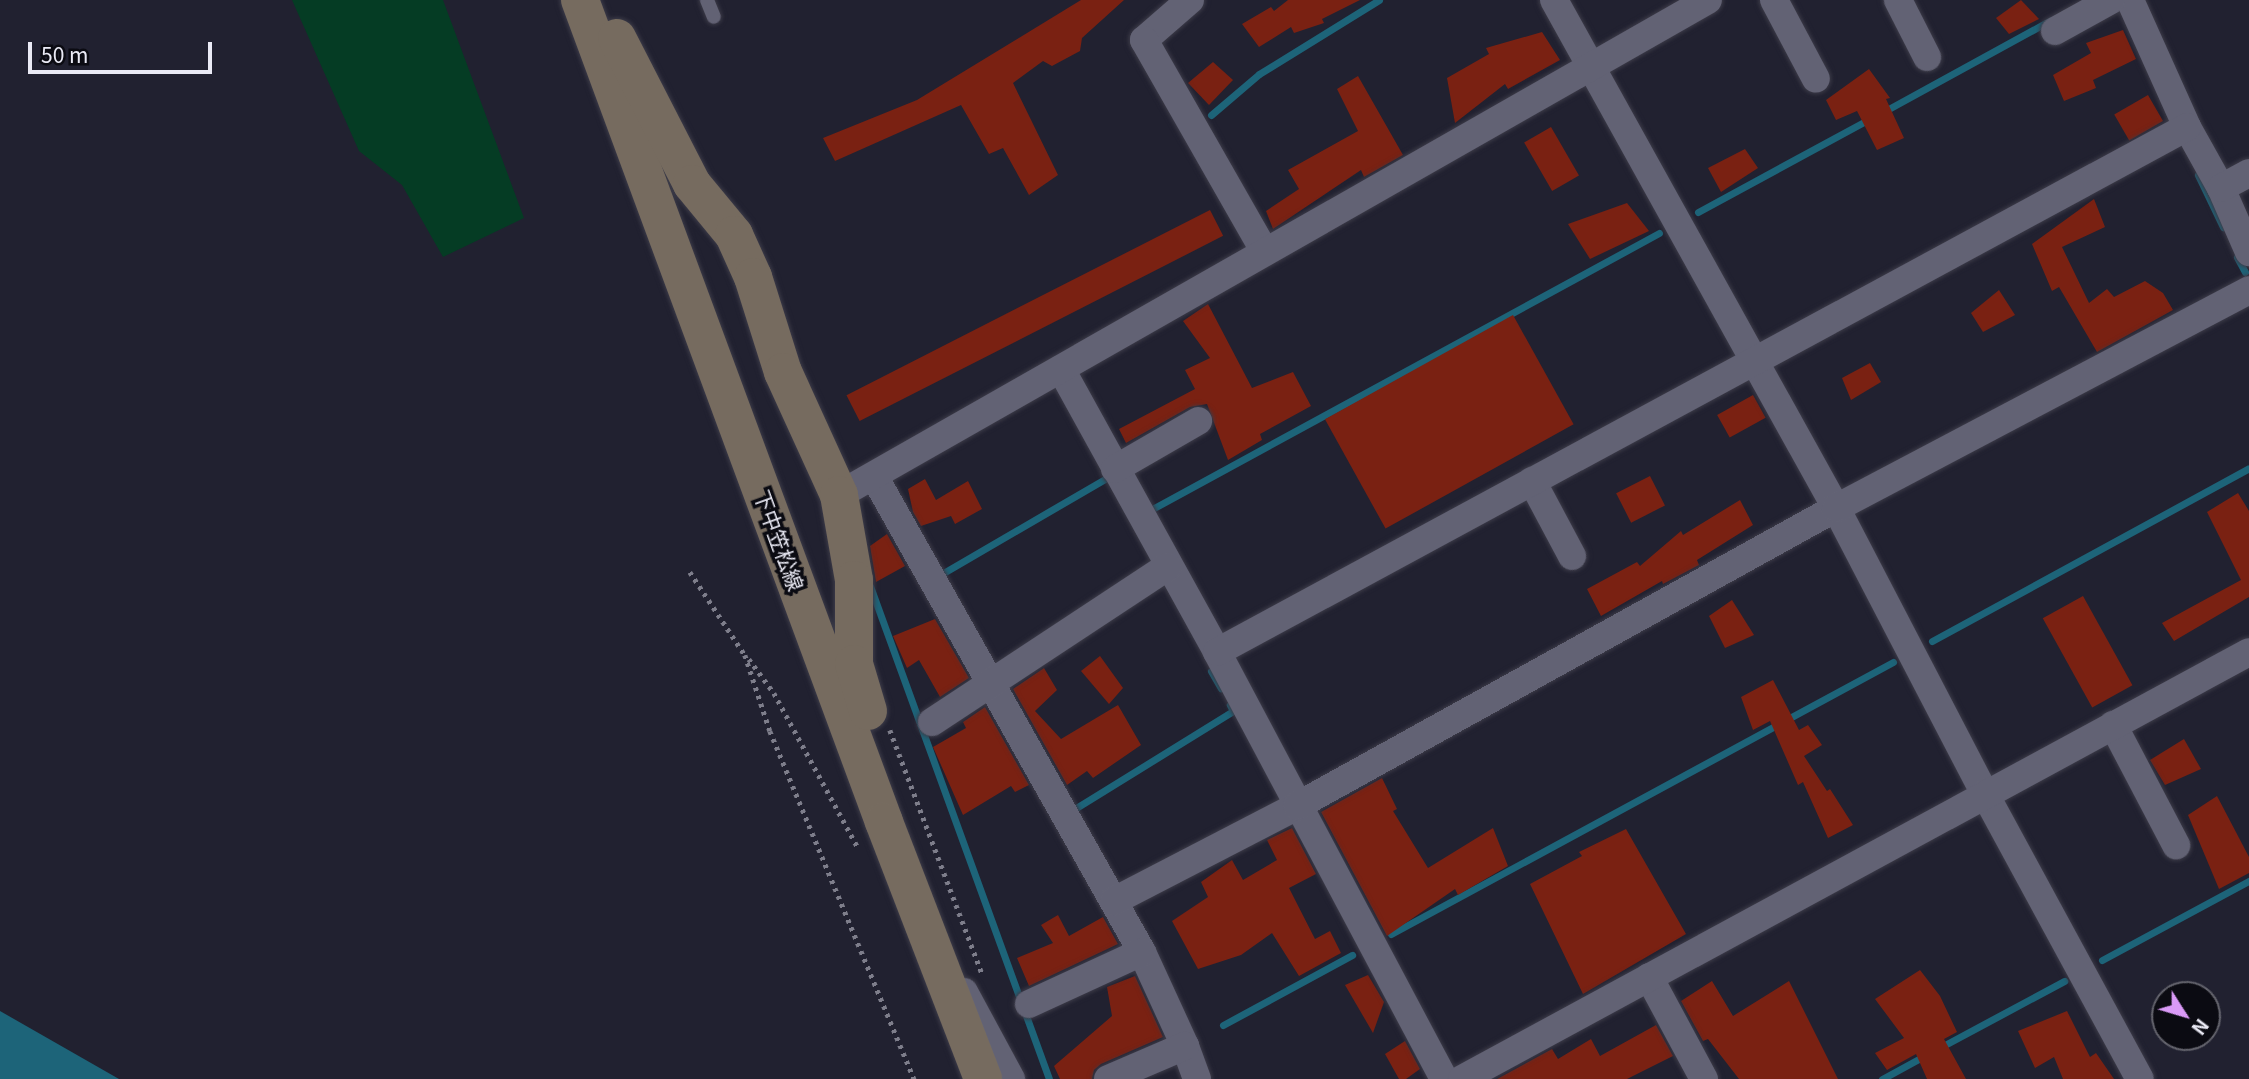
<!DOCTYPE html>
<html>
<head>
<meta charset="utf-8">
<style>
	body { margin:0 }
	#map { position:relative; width:2249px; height:1079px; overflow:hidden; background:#212130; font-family:Georgia,"Noto Sans JP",serif }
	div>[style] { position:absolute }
	.green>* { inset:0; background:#053c24 }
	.water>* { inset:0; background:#1d6479 }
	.stream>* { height:7px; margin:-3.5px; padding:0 3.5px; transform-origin:3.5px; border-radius:3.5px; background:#1d6479 }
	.building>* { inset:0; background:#7a2112; transform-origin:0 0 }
	.path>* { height:4.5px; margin-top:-2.25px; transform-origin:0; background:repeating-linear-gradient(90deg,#7e7e8b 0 3.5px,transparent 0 8.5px) }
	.roads { filter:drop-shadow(0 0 2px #3c3b48) drop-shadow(0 0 2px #3c3b48) }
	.lane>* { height:14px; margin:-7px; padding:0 7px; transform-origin:7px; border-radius:7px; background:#626274 }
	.street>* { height:28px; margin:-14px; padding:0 14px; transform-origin:14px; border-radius:14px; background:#626274 }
	.secondary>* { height:38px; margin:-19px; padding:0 19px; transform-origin:19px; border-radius:19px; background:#766b5f }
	span { translate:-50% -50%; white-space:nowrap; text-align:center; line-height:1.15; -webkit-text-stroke:7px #0b0b12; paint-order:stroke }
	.street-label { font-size:21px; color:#eaeaf5 }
	.north { position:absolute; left:2151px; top:981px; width:70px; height:70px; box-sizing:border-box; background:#0b0b12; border:2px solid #64646d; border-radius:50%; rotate:127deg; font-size:19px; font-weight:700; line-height:28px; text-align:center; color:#eaeaf5 }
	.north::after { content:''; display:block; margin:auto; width:24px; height:32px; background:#da9af7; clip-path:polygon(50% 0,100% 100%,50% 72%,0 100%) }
	.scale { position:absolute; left:28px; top:42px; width:184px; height:32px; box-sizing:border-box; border:4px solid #eaeaf5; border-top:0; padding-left:9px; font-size:21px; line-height:24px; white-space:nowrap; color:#eaeaf5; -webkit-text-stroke:5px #0b0b12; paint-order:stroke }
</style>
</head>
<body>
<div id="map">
	<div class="green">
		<i style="clip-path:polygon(292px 0,443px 0,524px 218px,443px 257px,402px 185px,359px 151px)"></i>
	</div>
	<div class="water">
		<i style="clip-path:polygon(0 1011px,119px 1079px,0 1079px)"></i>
	</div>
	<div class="stream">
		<i style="left:1883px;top:112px;width:192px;rotate:-28.7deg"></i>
		<i style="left:1211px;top:115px;width:63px;rotate:-40.5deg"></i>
		<i style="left:1259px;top:74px;width:141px;rotate:-31.7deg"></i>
		<i style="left:2198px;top:175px;width:58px;rotate:64.3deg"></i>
		<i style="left:1698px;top:212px;width:195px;rotate:-28.5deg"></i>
		<i style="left:2237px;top:257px;width:17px;rotate:62deg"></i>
		<i style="left:1154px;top:508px;width:575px;rotate:-28.57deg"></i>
		<i style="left:945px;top:572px;width:185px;rotate:-30.2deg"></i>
		<i style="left:870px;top:586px;width:524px;rotate:70.04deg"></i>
		<i style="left:1932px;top:641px;width:361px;rotate:-28.6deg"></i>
		<i style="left:1211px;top:671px;width:20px;rotate:60deg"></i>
		<i style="left:1076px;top:808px;width:185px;rotate:-31.7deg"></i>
		<i style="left:1233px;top:711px;width:7px;rotate:-117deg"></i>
		<i style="left:1391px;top:934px;width:571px;rotate:-28.45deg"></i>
		<i style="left:2102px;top:960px;width:167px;rotate:-28.3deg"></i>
		<i style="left:1223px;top:1025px;width:147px;rotate:-28.5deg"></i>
		<i style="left:1941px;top:1047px;width:140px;rotate:-28.2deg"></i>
		<i style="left:1882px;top:1079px;width:48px;rotate:-28.7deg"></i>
	</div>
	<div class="building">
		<i style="clip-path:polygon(1081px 0,1124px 0,1082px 38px,1080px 51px,1052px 66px,1043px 61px,1013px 83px,1058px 175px,1029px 195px,1003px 148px,989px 154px,961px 105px,835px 161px,823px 138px,917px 100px)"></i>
		<i style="clip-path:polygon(1288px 0,1360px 0,1322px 19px,1324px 23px,1294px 33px,1291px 27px,1259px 47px,1242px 24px,1271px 7px,1274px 11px)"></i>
		<i style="clip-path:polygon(2021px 0,2039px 19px,2009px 34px,1996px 18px)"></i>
		<i style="clip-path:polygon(2123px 30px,2136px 59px,2093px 80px,2096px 88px,2064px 101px,2053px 75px,2091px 53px,2086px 43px)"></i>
		<i style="clip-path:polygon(1542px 32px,1560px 60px,1508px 89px,1505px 84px,1455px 123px,1447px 78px,1489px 54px,1486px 48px)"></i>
		<i style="clip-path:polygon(1213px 62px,1233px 80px,1209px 105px,1188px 83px)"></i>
		<i style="clip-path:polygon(1869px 69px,1890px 98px,1886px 99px,1904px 138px,1877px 150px,1857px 111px,1836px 120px,1826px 100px)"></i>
		<i style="clip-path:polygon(1358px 76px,1403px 155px,1364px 177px,1361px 170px,1273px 229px,1266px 211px,1299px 189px,1288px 170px,1358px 131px,1337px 89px)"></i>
		<i style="left:2148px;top:95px;width:30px;height:39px;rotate:60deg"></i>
		<i style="left:1551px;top:127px;width:56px;height:31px;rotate:60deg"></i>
		<i style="clip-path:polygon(1745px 149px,1758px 168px,1721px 192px,1708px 168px)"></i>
		<i style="clip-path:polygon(2094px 199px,2105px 227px,2062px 247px,2089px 303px,2107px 289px,2114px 297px,2145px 281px,2163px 293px,2173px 310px,2097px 352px,2059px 287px,2052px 291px,2032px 244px)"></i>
		<i style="clip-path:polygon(1627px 203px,1649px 231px,1590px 259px,1568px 224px)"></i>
		<i style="left:1210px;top:210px;width:29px;height:408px;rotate:63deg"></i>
		<i style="clip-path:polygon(1999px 290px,2015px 315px,1983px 332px,1971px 313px)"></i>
		<i style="clip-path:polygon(1208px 304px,1252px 388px,1293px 372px,1311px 406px,1260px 434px,1262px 440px,1228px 460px,1207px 404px,1190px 407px,1126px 443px,1119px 429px,1195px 389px,1185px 370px,1210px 358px,1183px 321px)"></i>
		<i style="left:1513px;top:315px;width:125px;height:215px;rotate:61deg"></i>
		<i style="clip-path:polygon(1870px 363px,1881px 382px,1851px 400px,1842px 378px)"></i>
		<i style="left:1753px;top:395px;width:26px;height:41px;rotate:61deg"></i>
		<i style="left:1650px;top:476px;width:33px;height:38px;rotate:63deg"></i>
		<i style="clip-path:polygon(925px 479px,936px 500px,968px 481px,982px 509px,955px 524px,951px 516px,921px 526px,913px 512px,908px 489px)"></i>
		<i style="clip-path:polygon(2238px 493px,2249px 511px,2249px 597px,2174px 641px,2162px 623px,2241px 580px,2207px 512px)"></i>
		<i style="clip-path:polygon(1740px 500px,1753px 525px,1697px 560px,1699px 565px,1663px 584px,1662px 581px,1601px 616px,1587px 589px,1637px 562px,1640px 566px,1681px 531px,1683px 535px)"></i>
		<i style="clip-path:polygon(887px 534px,905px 566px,876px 582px,870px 546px)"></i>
		<i style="left:2083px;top:596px;width:102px;height:46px;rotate:61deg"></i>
		<i style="clip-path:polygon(1732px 600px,1754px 635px,1725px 648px,1709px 616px)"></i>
		<i style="clip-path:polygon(935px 619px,969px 678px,940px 697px,919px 660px,907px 668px,893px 636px)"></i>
		<i style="clip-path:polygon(1100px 656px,1123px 688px,1109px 704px,1081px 671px)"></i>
		<i style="clip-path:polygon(1044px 668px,1057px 690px,1035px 711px,1061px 739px,1118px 705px,1141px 745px,1093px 778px,1087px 771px,1067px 785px,1013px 689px)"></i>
		<i style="clip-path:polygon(1773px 680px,1799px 730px,1808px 725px,1822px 745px,1804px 756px,1827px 791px,1830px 789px,1853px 825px,1828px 838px,1803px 782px,1798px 785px,1770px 721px,1753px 730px,1741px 697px)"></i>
		<i style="clip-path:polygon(985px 707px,1029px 785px,1015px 792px,1011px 786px,963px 815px,933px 747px,966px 728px,963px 722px)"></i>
		<i style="clip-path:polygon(2184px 739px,2201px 769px,2165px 785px,2150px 760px)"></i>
		<i style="clip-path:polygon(1382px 778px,1397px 809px,1393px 811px,1428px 868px,1493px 828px,1508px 866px,1458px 895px,1455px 889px,1387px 936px,1321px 812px)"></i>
		<i style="clip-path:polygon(2217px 796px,2249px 857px,2249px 873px,2219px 889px,2188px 815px)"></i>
		<i style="clip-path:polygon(1292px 828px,1316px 874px,1289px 888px,1315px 939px,1330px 931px,1341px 953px,1299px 976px,1272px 933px,1241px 955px,1198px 969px,1172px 921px,1208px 897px,1201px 882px,1232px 860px,1243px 880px,1277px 860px,1267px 840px)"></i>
		<i style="clip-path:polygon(1626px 829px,1686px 934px,1583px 994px,1530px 884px,1582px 856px,1579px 852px)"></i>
		<i style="clip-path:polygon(1058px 915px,1069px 936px,1103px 917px,1118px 944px,1029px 986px,1017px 958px,1053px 943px,1041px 925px)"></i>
		<i style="clip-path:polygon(1920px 970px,1940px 996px,1957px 1032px,1944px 1039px,1966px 1079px,1927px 1079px,1916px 1054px,1887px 1070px,1875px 1053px,1904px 1038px,1875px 999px)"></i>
		<i style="clip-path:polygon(1368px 975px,1384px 1002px,1373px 1033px,1345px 985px)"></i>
		<i style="clip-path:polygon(1135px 976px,1163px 1037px,1101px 1064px,1094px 1070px,1092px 1079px,1060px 1079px,1054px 1066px,1112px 1016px,1107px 987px)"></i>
		<i style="clip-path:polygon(1712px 981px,1733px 1016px,1789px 981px,1838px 1079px,1739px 1079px,1708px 1039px,1703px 1041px,1681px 1001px)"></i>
		<i style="clip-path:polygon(2067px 1011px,2090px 1057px,2096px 1053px,2114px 1079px,2063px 1079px,2054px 1057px,2035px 1068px,2018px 1031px)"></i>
		<i style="clip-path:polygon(1656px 1025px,1673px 1056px,1627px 1079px,1497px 1079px,1552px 1049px,1558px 1059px,1591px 1039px,1600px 1056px)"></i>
		<i style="clip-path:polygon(1405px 1041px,1420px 1069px,1406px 1079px,1399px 1079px,1385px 1054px)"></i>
	</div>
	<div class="path">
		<i style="left:690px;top:572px;width:100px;rotate:56.5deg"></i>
		<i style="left:745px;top:655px;width:80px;rotate:71.8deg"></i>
		<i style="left:770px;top:731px;width:377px;rotate:67.5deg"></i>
		<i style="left:749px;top:659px;width:42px;rotate:53.7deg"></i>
		<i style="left:774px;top:693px;width:176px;rotate:61.5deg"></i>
		<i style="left:890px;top:730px;width:261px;rotate:69.3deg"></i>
	</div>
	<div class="roads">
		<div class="lane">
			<i style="left:707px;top:0;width:18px;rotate:68deg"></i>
		</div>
		<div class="street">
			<i style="left:1190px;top:0;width:61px;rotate:139deg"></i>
			<i style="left:1144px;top:40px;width:244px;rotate:60.3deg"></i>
			<i style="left:1554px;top:0;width:581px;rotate:60.96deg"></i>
			<i style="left:1836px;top:508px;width:322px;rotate:62.5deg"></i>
			<i style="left:1985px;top:794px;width:324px;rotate:61.5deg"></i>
			<i style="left:1774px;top:0;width:89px;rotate:62deg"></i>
			<i style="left:1898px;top:0;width:64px;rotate:63deg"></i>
			<i style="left:2130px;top:0;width:139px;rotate:65.8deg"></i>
			<i style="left:2187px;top:127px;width:70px;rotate:60.9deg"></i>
			<i style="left:2221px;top:188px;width:70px;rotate:66.4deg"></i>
			<i style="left:2055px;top:31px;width:64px;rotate:-29deg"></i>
			<i style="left:2221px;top:188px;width:32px;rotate:-28deg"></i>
			<i style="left:1061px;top:369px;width:323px;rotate:61.1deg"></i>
			<i style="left:1217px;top:652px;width:484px;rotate:62deg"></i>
			<i style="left:1115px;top:469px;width:96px;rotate:-30deg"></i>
			<i style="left:874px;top:476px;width:546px;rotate:60.62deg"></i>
			<i style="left:1142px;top:952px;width:103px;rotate:65.4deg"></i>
			<i style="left:1185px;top:1046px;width:35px;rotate:70deg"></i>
			<i style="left:1532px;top:481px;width:85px;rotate:61.9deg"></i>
			<i style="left:839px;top:495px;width:1000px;rotate:-29.67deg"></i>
			<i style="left:1217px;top:652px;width:1103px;rotate:-28.42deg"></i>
			<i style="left:932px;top:722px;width:282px;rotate:-33.4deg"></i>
			<i style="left:2113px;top:725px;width:136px;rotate:62.3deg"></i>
			<i style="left:1114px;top:901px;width:206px;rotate:-27.4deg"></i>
			<i style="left:1297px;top:806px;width:616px;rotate:-28.94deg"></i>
			<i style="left:1836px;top:508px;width:467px;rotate:-27.8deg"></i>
			<i style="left:1649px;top:977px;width:116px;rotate:61.7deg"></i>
			<i style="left:964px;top:992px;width:99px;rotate:61.6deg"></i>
			<i style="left:1029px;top:1004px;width:124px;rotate:-24.7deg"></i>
			<i style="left:1108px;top:1079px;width:84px;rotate:-23.2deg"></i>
			<i style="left:1462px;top:1079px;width:895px;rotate:-28.48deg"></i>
		</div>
		<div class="secondary">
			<i style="left:580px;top:0;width:876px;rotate:69.7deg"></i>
			<i style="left:884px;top:822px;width:275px;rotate:68.9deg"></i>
			<i style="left:617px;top:38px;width:164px;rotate:62.8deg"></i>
			<i style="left:692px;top:184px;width:66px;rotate:50.5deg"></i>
			<i style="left:734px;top:235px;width:46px;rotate:65.7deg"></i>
			<i style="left:753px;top:277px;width:100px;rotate:72.5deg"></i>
			<i style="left:783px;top:372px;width:135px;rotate:65.5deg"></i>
			<i style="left:839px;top:495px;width:86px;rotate:80deg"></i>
			<i style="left:854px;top:580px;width:84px;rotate:90deg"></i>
			<i style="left:854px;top:664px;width:49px;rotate:73.4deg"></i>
		</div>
	</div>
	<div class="street-label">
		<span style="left:780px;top:540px;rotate:70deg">下中笠松線</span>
	</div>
	<div class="north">N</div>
	<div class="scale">50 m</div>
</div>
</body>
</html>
